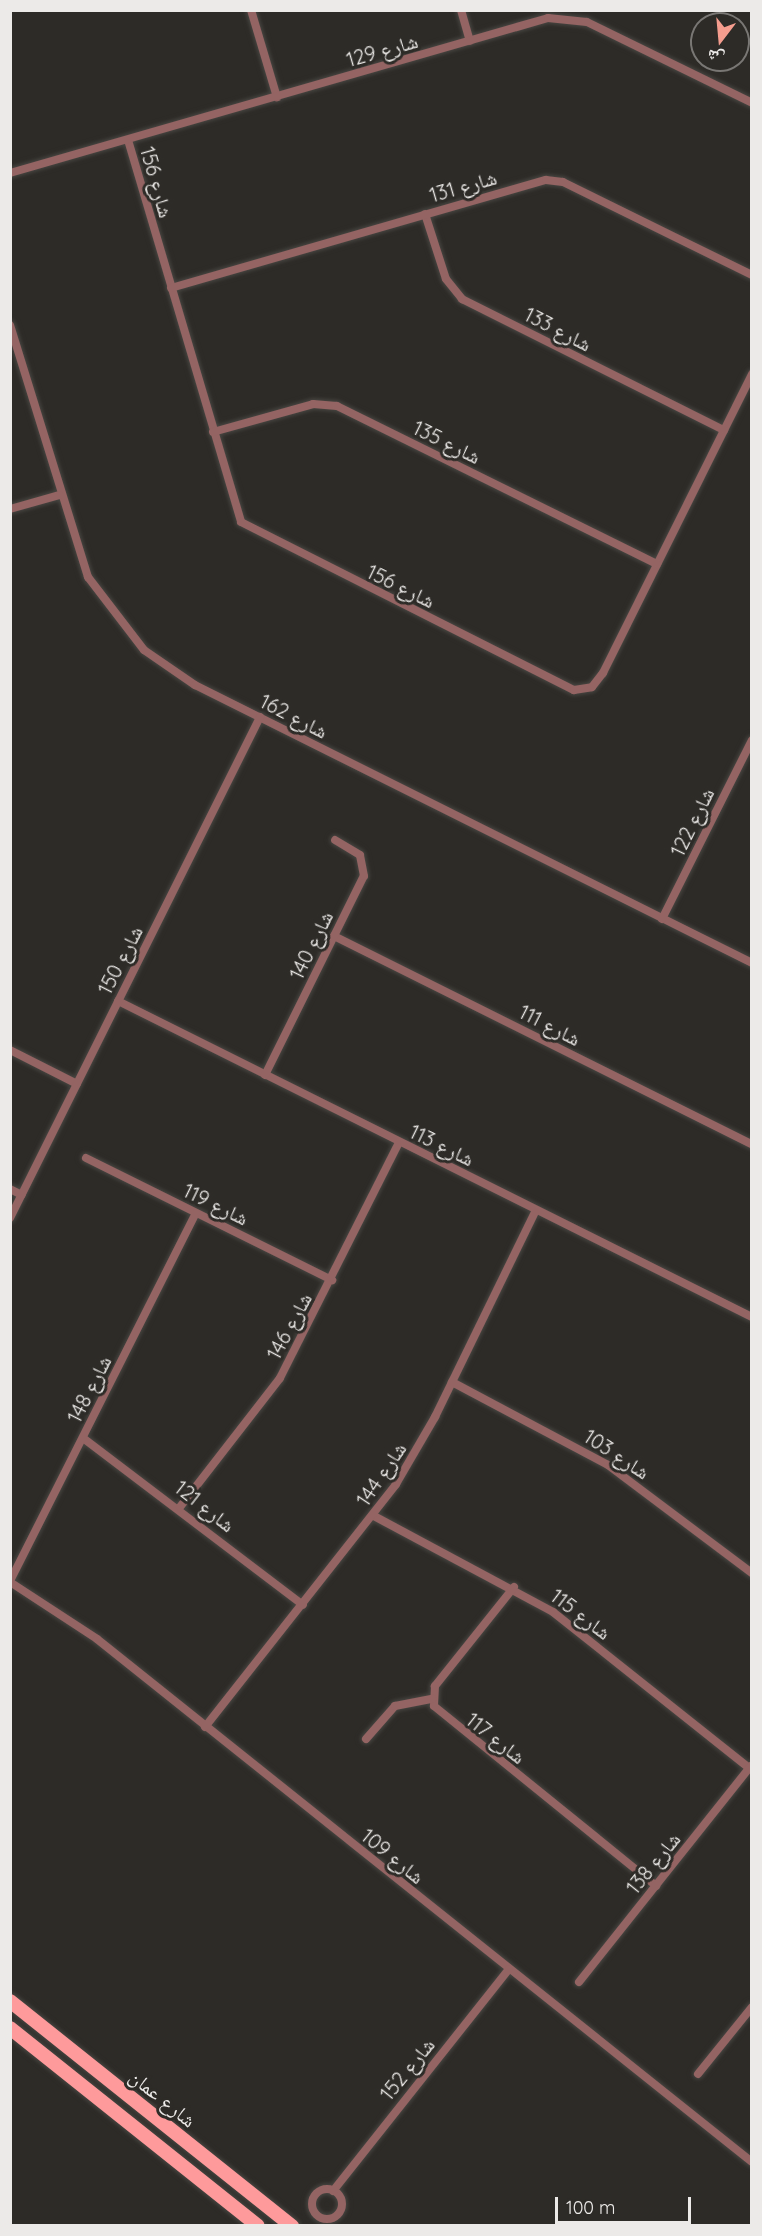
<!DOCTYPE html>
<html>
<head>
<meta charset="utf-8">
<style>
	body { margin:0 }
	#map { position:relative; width:762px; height:2236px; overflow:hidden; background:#2d2b27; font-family:Quicksand,"Noto Naskh Arabic",sans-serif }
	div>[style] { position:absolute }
	.roads { filter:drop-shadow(0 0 2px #484642) drop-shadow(0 0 2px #484642) }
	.minor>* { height:8px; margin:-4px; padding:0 4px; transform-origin:4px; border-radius:4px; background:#946463 }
	.minor>.ring { margin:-4px; padding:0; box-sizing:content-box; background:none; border:8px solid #946463; border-radius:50% }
	.primary>* { height:14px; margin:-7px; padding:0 7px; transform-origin:7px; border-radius:7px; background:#fe9a9b }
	span { translate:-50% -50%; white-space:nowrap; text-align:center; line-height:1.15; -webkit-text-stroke:6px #2d2b27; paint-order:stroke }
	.street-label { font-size:20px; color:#eceae8 }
	.frame { position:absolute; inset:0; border:12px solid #eceae8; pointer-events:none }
	.north { position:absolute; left:690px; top:12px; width:60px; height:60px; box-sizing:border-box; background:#2d2b27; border:2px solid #797774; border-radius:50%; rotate:196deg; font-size:16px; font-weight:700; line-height:24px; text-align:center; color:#eceae8 }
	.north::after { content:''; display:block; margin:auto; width:21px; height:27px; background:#f59d8e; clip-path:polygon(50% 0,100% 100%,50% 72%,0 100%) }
	.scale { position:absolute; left:555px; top:2197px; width:136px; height:27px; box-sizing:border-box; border:3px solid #eceae8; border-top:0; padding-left:8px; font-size:18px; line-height:21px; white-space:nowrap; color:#eceae8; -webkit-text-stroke:4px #2d2b27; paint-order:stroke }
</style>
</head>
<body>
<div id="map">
	<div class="roads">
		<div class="minor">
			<i style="left:251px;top:10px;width:91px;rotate:73.4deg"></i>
			<i style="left:461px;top:10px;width:32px;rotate:74deg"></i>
			<i style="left:128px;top:140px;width:398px;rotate:73.5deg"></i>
			<i style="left:241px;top:522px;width:373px;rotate:26.8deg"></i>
			<i style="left:574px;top:690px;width:18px;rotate:-9deg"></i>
			<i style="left:592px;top:687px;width:18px;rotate:-52deg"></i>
			<i style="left:603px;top:673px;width:334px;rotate:-63.5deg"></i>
			<i style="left:10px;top:173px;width:560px;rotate:-16.07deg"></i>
			<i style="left:548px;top:18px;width:39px;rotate:6deg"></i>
			<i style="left:587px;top:22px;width:184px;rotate:26.1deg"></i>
			<i style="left:425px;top:214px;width:68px;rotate:72.1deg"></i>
			<i style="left:446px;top:279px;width:26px;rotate:51deg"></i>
			<i style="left:462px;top:299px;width:293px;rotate:26.6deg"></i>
			<i style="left:171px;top:288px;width:390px;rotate:-16.1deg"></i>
			<i style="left:546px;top:180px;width:17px;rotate:7deg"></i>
			<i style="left:563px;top:182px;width:211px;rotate:26.2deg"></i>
			<i style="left:10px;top:325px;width:264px;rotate:72.8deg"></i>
			<i style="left:88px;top:577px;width:92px;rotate:52.5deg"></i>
			<i style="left:144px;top:650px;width:62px;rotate:34.5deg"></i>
			<i style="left:195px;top:685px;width:623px;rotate:26.52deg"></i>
			<i style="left:213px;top:432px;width:104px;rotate:-15.6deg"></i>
			<i style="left:313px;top:404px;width:24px;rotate:5deg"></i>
			<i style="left:337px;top:406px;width:357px;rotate:26.3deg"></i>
			<i style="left:10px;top:509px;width:51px;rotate:-15.9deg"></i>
			<i style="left:662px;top:919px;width:200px;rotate:-63.3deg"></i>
			<i style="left:334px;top:936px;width:467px;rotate:26.5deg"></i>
			<i style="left:118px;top:1001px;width:708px;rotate:26.49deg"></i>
			<i style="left:10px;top:1050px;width:75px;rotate:26.9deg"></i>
			<i style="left:265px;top:1075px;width:222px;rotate:-63.6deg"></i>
			<i style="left:364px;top:876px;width:21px;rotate:-101deg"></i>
			<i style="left:360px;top:855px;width:29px;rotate:-149deg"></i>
			<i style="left:86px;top:1158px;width:275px;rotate:26.4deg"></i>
			<i style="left:10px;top:1189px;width:13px;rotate:27deg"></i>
			<i style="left:10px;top:1218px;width:560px;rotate:-63.48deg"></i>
			<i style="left:452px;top:1382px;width:177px;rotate:28deg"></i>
			<i style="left:608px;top:1465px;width:180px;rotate:36.9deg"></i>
			<i style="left:83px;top:1438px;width:276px;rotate:37.2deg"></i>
			<i style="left:180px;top:1507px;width:163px;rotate:-52.2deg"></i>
			<i style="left:280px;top:1378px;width:264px;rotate:-63.2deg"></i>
			<i style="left:374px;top:1516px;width:203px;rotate:28.2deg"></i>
			<i style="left:553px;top:1612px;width:251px;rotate:38.5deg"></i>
			<i style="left:10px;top:1581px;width:412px;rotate:-63.2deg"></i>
			<i style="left:10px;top:1582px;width:104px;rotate:33.2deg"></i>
			<i style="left:97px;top:1639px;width:838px;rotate:38.61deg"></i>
			<i style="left:514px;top:1587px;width:127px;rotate:128.6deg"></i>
			<i style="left:435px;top:1686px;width:20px;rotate:93deg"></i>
			<i style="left:434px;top:1706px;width:286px;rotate:39deg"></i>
			<i style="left:205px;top:1727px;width:309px;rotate:-51.8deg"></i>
			<i style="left:396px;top:1484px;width:78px;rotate:-59.8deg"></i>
			<i style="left:435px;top:1417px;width:230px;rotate:-64deg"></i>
			<i style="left:366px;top:1739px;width:44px;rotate:-48.7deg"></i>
			<i style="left:395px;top:1706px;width:38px;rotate:-11deg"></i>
			<i style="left:579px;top:1982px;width:276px;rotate:-51.5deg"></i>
			<i style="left:698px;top:2074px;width:86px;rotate:-51.1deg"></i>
			<i class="ring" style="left:312px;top:2189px;width:22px;height:22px"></i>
			<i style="left:333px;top:2191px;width:283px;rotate:-51.6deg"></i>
		</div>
		<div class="primary">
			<i style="left:10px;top:2001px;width:361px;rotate:38.6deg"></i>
			<i style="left:10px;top:2028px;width:317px;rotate:38.6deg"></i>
		</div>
	</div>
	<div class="street-label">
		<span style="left:382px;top:50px;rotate:-16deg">شارع 129</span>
		<span style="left:157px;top:182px;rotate:74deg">شارع 156</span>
		<span style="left:463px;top:186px;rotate:-16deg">شارع 131</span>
		<span style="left:558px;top:329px;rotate:27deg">شارع 133</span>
		<span style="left:447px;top:442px;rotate:26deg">شارع 135</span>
		<span style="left:401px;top:586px;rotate:26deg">شارع 156</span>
		<span style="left:294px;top:716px;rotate:27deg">شارع 162</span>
		<span style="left:692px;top:822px;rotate:-64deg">شارع 122</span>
		<span style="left:311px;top:945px;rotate:-64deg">شارع 140</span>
		<span style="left:120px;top:960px;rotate:-63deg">شارع 150</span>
		<span style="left:550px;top:1025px;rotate:27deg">شارع 111</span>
		<span style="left:442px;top:1145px;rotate:26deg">شارع 113</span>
		<span style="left:216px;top:1204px;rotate:26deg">شارع 119</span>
		<span style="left:289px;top:1326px;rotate:-62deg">شارع 146</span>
		<span style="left:89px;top:1389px;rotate:-63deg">شارع 148</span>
		<span style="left:617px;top:1454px;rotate:33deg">شارع 103</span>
		<span style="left:381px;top:1474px;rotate:-56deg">شارع 144</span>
		<span style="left:205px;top:1506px;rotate:38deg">شارع 121</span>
		<span style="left:581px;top:1614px;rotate:37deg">شارع 115</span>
		<span style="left:496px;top:1738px;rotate:38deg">شارع 117</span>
		<span style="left:393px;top:1856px;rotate:39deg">شارع 109</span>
		<span style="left:653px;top:1863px;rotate:-51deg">شارع 138</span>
		<span style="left:407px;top:2069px;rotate:-51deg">شارع 152</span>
		<span style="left:163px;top:2098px;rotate:39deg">شارع عمان</span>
	</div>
	<div class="frame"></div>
	<div class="north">ش</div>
	<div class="scale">100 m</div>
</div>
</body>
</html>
